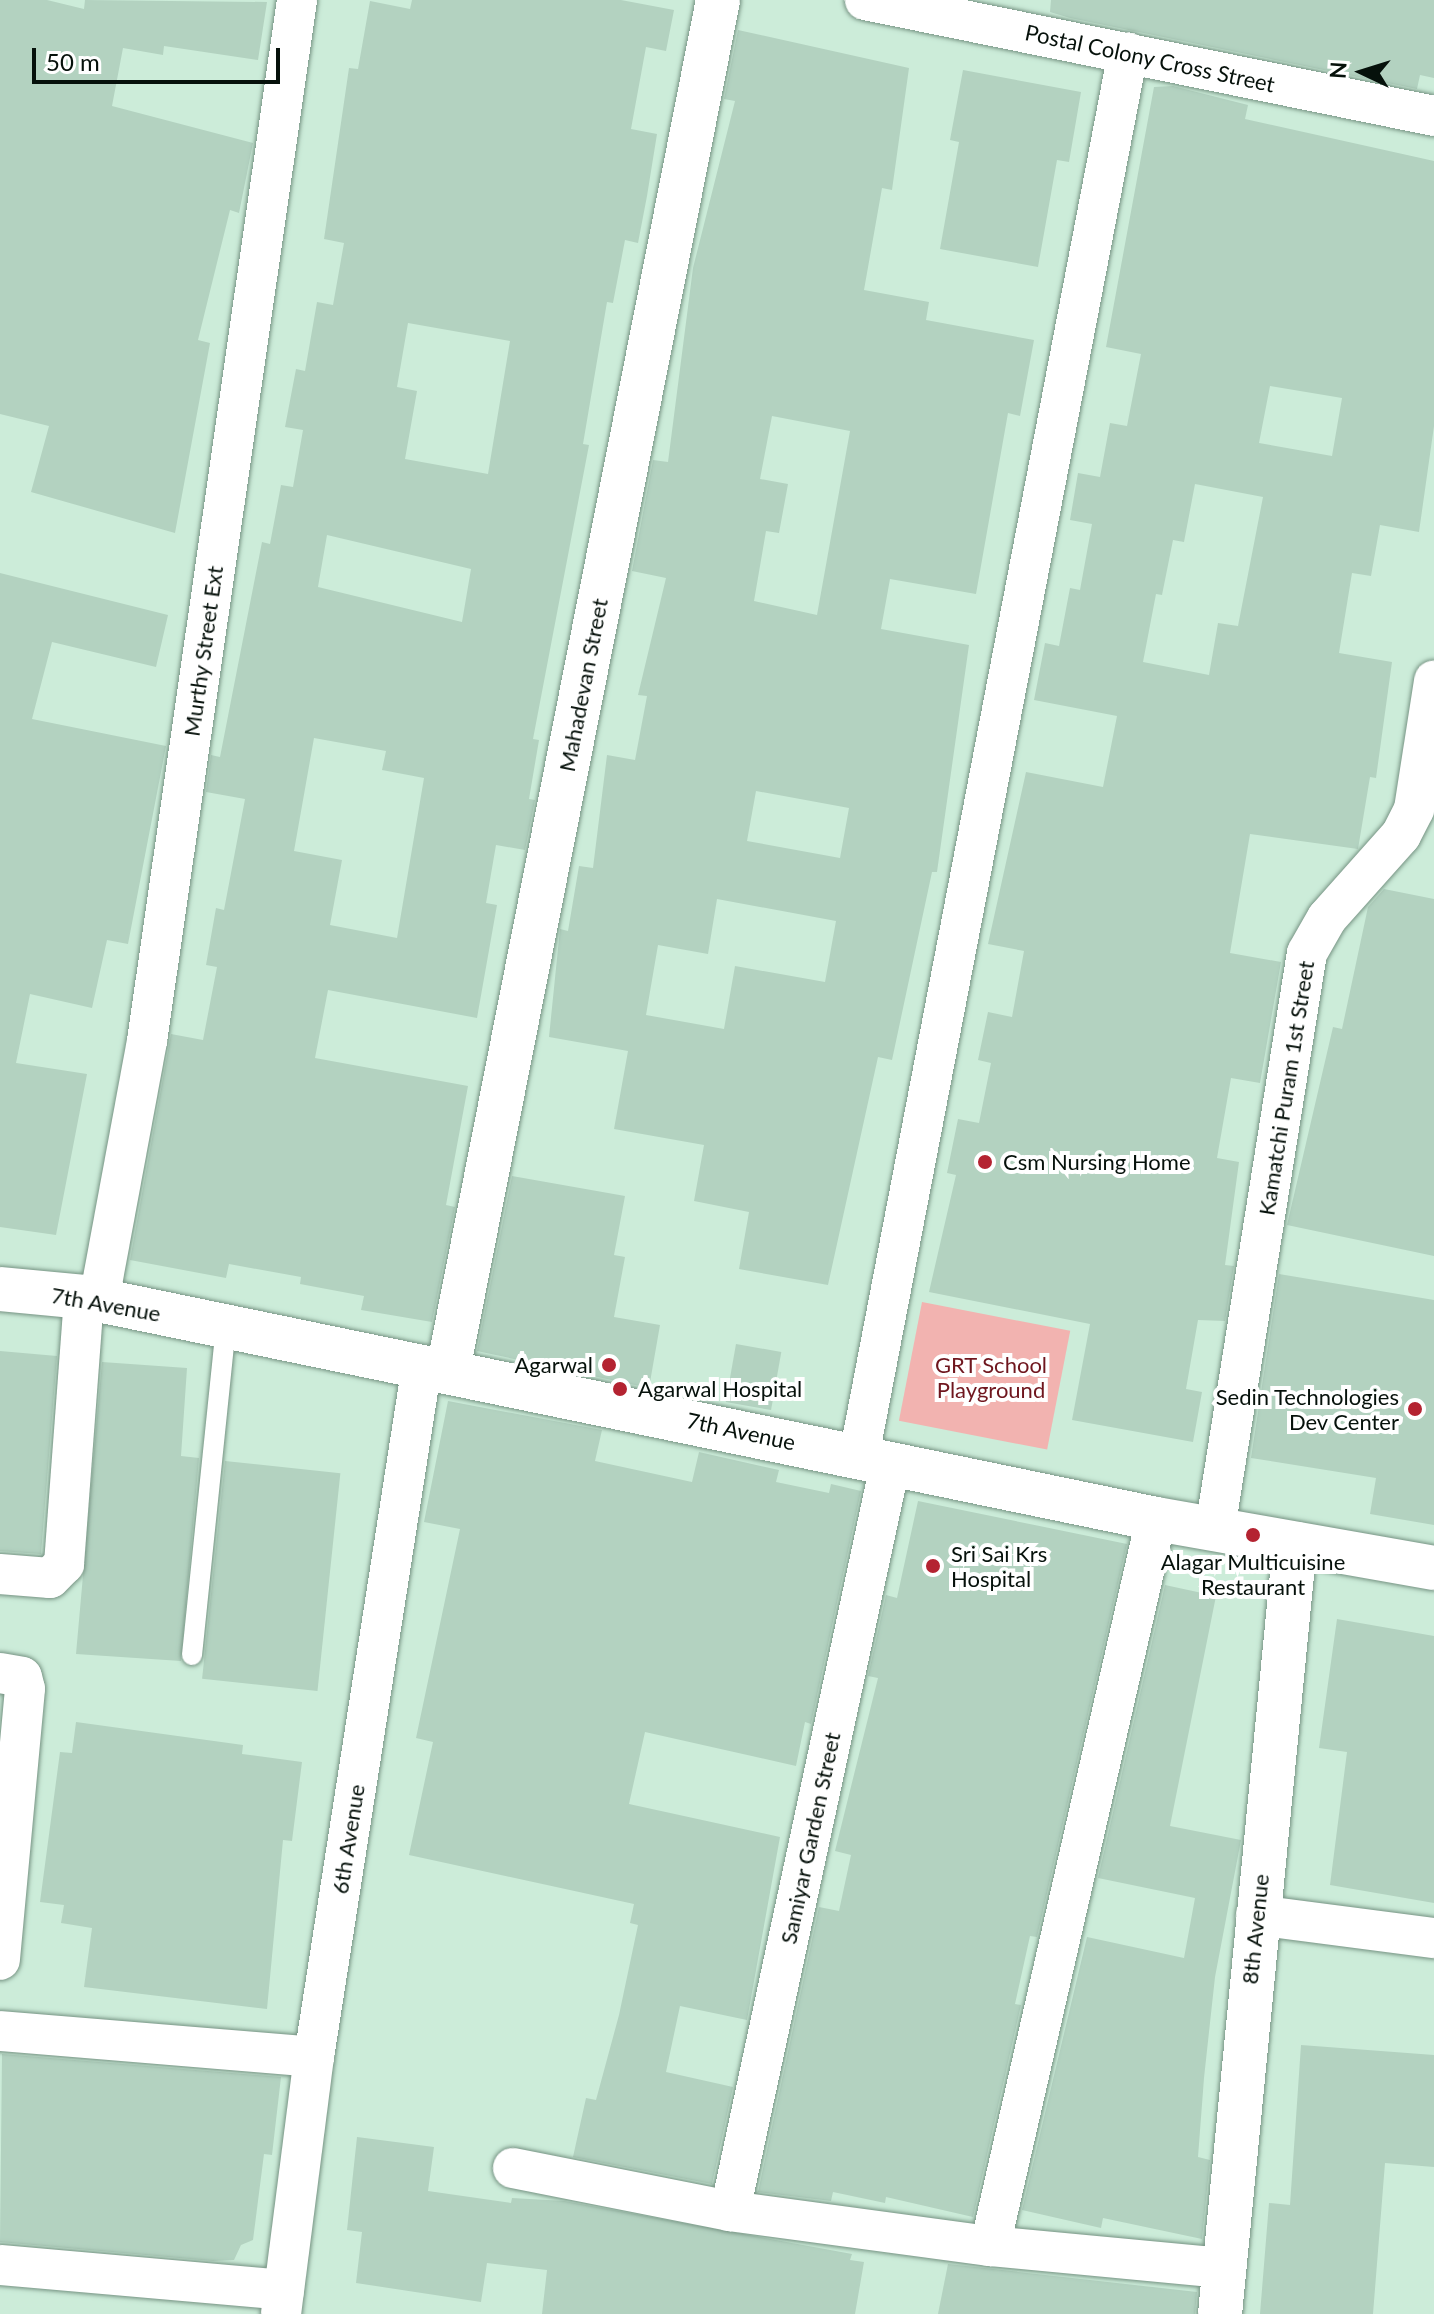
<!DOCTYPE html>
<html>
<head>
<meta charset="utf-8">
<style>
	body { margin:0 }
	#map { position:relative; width:1434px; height:2314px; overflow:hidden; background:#ccecd9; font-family:Lato,sans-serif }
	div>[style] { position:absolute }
	.green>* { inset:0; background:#f2b3b0; transform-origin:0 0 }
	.building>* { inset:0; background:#b3d2c0; transform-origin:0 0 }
	.roads { filter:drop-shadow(0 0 2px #769383) drop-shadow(0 0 2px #769383) }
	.service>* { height:20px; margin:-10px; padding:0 10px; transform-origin:10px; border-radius:10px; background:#fff }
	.minor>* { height:40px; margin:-20px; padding:0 20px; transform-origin:20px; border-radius:20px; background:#fff }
	.tertiary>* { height:44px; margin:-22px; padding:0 22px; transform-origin:22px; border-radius:22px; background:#fff }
	.secondary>* { height:44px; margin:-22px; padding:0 22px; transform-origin:22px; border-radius:22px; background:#fff }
	.dots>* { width:22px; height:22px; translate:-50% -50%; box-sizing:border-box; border:4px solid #fff; border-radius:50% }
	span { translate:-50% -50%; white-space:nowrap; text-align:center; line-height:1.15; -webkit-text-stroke:8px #fff; paint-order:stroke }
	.street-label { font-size:22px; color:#06110b }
	.poi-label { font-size:22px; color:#06110b }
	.left { translate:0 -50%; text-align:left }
	.right { translate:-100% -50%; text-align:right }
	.park-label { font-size:22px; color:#6f161e }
	.north { position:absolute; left:1322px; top:32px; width:80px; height:80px; -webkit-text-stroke:6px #fff; paint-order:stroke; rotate:274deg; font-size:22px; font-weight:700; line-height:32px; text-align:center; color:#06110b }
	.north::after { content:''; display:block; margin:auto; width:28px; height:36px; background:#06110b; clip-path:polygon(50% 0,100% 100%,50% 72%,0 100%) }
	.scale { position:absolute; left:32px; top:48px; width:248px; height:36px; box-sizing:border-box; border:4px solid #06110b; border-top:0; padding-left:10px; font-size:24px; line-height:28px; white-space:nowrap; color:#06110b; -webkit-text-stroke:6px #fff; paint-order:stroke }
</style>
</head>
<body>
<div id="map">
	<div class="green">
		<i style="left:922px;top:1302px;width:151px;height:121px;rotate:11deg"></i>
	</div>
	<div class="building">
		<i style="clip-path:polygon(0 0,47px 0,84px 9px,85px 0,267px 2px,258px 60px,164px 46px,163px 55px,123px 48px,112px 106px,253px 143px,239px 213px,230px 210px,198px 340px,210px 343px,175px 533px,31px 492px,49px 426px,0 414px)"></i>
		<i style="clip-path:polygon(evenodd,412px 0,621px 0,674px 10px,666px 51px,646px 47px,631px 129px,657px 134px,647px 196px,638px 243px,625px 240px,613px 303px,607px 302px,583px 444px,589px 445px,533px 739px,539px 740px,529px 799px,535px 800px,525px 850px,496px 845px,486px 903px,497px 905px,477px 1018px,328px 990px,315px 1058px,468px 1086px,446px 1205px,455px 1207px,432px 1322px,361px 1310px,364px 1296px,300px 1284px,301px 1277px,229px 1264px,226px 1278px,130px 1260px,171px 1034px,203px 1040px,217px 967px,206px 965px,216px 908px,224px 910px,245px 799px,206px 792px,211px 755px,220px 757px,262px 542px,270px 544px,281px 485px,293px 487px,303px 430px,285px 427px,296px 369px,305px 371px,317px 302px,333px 305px,344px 243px,324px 239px,349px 68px,358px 69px,370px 1px,410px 9px,412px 0,408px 323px,510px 341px,488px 474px,405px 459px,417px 391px,397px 387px,408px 323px,412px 0,327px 535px,471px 569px,462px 622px,318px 587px,327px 535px,412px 0,314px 738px,386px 751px,382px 770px,424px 778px,397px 938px,330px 925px,342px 860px,294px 851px,314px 738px)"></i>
		<i style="clip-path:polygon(1051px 0,1434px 0,1434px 78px,1420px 75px,1417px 89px,1070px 18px,1050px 12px)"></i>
		<i style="clip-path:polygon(evenodd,738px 30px,909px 68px,892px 190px,882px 188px,864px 290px,929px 302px,926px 320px,1034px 340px,1020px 416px,1008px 413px,976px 594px,890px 579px,881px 629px,969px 645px,937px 872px,932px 872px,892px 1060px,878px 1057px,828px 1285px,739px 1269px,749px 1212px,694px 1201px,704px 1145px,614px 1129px,628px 1051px,549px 1037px,560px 929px,568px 931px,579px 866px,593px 868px,607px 755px,635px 760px,647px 696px,638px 695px,666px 578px,632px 571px,653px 460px,668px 462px,693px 268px,735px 101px,724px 99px,738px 30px,772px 416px,850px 431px,817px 615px,754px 601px,766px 531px,779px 533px,788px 484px,760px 479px,772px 416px,738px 30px,756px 791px,849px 808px,840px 858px,747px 841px,756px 791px,738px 30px,717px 899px,836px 921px,825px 982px,735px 966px,724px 1029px,646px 1015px,658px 945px,708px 954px,717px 899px)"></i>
		<i style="clip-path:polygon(963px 70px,1081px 92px,1069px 162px,1057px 160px,1038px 267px,940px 249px,959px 142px,950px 140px)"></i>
		<i style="clip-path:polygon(evenodd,1173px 86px,1248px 105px,1245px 119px,1434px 161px,1434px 426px,1419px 532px,1380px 525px,1371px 576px,1352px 573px,1339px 653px,1392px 662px,1376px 778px,1370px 777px,1358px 849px,1250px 834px,1230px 953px,1281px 962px,1260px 1083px,1231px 1078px,1217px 1158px,1239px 1162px,1225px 1265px,1234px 1266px,1225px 1321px,1198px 1320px,1186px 1389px,1202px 1392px,1193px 1442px,1072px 1420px,1090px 1324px,929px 1292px,956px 1175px,947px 1173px,958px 1119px,979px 1123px,991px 1063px,978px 1060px,988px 1012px,1012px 1017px,1024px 951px,988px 944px,1026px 772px,1103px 787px,1117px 716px,1034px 700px,1045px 643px,1059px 646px,1070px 588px,1080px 590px,1092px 524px,1070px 520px,1078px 473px,1100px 477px,1110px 423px,1127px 426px,1141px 354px,1106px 347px,1154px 87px,1173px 86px,1270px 386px,1342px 398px,1332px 456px,1259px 443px,1270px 386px,1173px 86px,1195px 484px,1263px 497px,1238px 626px,1218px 623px,1209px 675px,1143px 662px,1156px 594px,1162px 595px,1173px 540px,1184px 542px,1195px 484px)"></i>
		<i style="clip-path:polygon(0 573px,168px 615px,156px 667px,52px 642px,32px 719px,166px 746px,128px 944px,107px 940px,92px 1008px,30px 994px,16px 1063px,87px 1074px,56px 1235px,0 1227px)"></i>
		<i style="clip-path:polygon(1384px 889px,1434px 899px,1434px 1256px,1287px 1225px,1333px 1027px,1342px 1029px,1368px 907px)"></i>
		<i style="clip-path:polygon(512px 1176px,625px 1196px,614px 1255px,625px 1257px,614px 1317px,660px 1325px,649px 1388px,477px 1351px)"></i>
		<i style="clip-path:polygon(1279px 1274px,1434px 1300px,1434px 1525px,1370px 1514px,1376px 1478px,1251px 1458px)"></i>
		<i style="left:736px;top:1344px;width:46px;height:59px;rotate:10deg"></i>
		<i style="clip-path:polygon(0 1351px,57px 1356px,41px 1554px,0 1551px)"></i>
		<i style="clip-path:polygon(102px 1362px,187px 1368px,181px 1456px,199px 1458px,181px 1661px,76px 1654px)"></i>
		<i style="clip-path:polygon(448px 1401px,602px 1430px,595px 1461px,692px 1482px,699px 1452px,779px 1470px,776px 1482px,829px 1493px,831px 1484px,861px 1491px,811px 1724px,805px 1722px,796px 1766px,645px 1732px,629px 1804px,780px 1837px,747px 2020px,680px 2006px,666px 2072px,733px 2087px,712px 2184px,573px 2157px,586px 2098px,596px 2100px,619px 2015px,638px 1925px,630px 1923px,634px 1904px,409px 1855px,433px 1742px,416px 1738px,460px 1529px,424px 1522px)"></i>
		<i style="left:225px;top:1461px;width:116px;height:219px;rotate:6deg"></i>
		<i style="clip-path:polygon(918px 1501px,1127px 1544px,1037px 1937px,1030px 1936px,1015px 2004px,1021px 2005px,973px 2217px,886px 2197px,885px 2203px,833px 2192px,831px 2201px,758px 2192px,819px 1907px,839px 1911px,851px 1855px,835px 1851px,878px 1678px,868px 1676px,886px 1595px,897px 1598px)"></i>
		<i style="clip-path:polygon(1165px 1585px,1216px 1596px,1170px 1826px,1241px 1840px,1215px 1977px,1204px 2078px,1198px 2157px,1210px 2160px,1202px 2239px,1103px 2218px,1101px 2228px,1022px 2210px,1087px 1937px,1184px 1958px,1195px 1898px,1098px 1878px)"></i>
		<i style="clip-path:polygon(1337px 1619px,1434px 1636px,1434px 1903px,1330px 1885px,1347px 1752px,1319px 1748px)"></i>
		<i style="clip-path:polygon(76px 1722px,243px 1745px,242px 1754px,302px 1762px,292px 1841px,283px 1840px,267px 2009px,84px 1987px,92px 1928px,61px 1923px,64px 1905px,40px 1902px,60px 1752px,72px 1753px)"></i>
		<i style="clip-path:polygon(1301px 2045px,1434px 2055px,1434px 2167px,1385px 2163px,1373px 2314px,1260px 2314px,1269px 2203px,1290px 2205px)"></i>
		<i style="clip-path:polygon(2px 2054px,281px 2077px,272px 2155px,264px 2154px,253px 2240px,241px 2245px,234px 2260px,213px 2261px,0 2242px)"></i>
		<i style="clip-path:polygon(357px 2137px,434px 2147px,428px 2191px,511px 2203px,512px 2198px,564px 2201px,852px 2254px,850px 2260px,864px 2262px,855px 2314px,542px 2314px,547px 2270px,487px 2263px,481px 2302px,356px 2283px,362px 2232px,347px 2230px)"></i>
		<i style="clip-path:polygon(948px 2264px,1197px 2292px,1195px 2314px,938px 2314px)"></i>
	</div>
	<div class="roads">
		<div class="service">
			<i style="left:192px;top:1655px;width:330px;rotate:-84.1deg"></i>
		</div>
		<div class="minor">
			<i style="left:865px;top:0;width:581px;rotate:11.52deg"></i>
			<i style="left:99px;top:1300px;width:263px;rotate:-79.5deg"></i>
			<i style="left:147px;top:1041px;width:1052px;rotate:-81.8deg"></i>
			<i style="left:859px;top:1456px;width:1429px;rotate:-79.15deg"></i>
			<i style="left:1215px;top:1529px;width:583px;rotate:-80.93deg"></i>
			<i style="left:1307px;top:953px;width:40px;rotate:-60.3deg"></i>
			<i style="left:1327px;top:918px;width:111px;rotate:-48.3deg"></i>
			<i style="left:1401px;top:835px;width:29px;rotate:-63deg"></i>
			<i style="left:1414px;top:809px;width:130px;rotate:-81.1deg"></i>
			<i style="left:0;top:1574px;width:50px;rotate:4.6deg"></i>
			<i style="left:50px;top:1578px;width:20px;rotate:-45deg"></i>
			<i style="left:64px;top:1564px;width:268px;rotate:-85.7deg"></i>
			<i style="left:0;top:1673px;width:22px;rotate:10deg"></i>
			<i style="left:22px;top:1677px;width:12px;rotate:76deg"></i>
			<i style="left:25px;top:1689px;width:272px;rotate:95.3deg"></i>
			<i style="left:1256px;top:1915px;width:179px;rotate:7.4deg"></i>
			<i style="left:0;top:2031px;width:315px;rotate:4.7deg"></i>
			<i style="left:513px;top:2168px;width:221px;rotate:11.2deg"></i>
			<i style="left:730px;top:2211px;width:262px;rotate:7.7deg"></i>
			<i style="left:990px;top:2246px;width:235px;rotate:5.4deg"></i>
			<i style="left:730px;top:2211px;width:763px;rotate:-77.89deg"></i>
			<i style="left:990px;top:2246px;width:746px;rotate:-77.14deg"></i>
			<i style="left:0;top:2265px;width:285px;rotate:5deg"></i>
			<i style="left:281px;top:2314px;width:259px;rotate:-82.7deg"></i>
			<i style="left:314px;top:2057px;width:700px;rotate:-81.13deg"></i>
		</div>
		<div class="tertiary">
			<i style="left:448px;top:1370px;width:1396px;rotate:-78.85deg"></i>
			<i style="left:1220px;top:2314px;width:774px;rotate:-84.44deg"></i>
		</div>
		<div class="secondary">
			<i style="left:0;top:1289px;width:84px;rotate:5.4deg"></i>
			<i style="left:84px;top:1297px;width:1095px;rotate:11.7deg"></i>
			<i style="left:1156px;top:1519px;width:282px;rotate:10deg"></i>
		</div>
	</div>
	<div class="dots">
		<i style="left:985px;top:1162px;background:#b42331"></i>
		<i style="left:609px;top:1365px;background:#b42331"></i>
		<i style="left:620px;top:1389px;background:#b42331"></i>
		<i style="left:1415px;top:1409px;background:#b42331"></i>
		<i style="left:1253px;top:1535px;background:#b42331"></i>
		<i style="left:933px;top:1566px;background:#b42331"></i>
	</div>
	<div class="street-label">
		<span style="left:1150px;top:58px;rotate:12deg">Postal Colony Cross Street</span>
		<span style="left:203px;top:651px;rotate:-82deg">Murthy Street Ext</span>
		<span style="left:583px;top:685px;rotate:-79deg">Mahadevan Street</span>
		<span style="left:1286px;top:1088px;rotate:-81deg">Kamatchi Puram 1st Street</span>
		<span style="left:106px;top:1304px;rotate:10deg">7th Avenue</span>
		<span style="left:741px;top:1431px;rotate:12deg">7th Avenue</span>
		<span style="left:810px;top:1838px;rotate:-78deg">Samiyar Garden Street</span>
		<span style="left:348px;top:1839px;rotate:-81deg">6th Avenue</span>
		<span style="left:1255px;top:1929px;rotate:-84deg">8th Avenue</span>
	</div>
	<div class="poi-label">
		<span class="left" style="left:1003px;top:1162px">Csm Nursing Home</span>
		<span class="right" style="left:593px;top:1365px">Agarwal</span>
		<span class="left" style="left:638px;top:1389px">Agarwal Hospital</span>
		<span class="right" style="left:1399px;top:1409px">Sedin Technologies<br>Dev Center</span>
		<span class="left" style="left:951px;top:1566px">Sri Sai Krs<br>Hospital</span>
		<span style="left:1253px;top:1574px">Alagar Multicuisine<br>Restaurant</span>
	</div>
	<div class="park-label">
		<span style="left:991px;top:1377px">GRT School<br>Playground</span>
	</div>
	<div class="north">N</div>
	<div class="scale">50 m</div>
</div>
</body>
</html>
